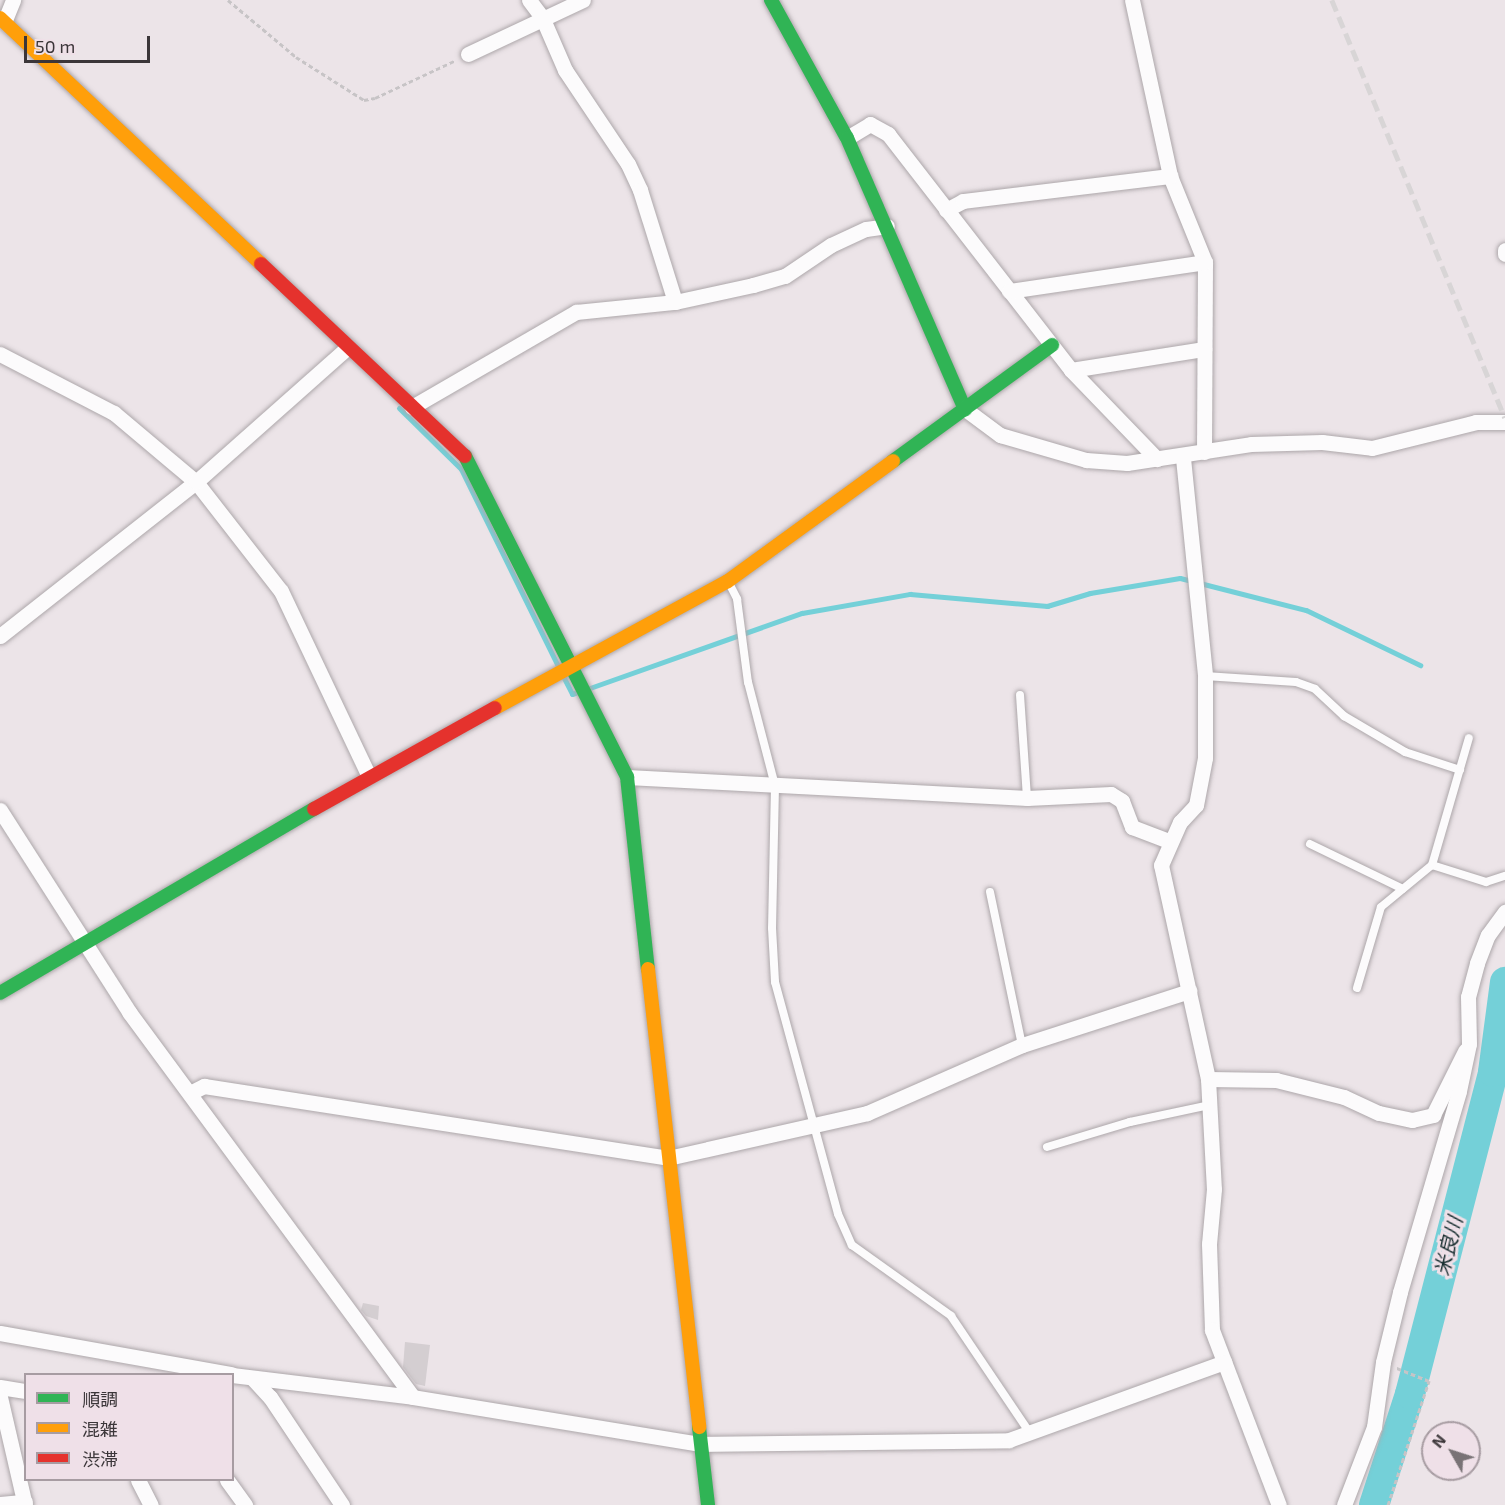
<!DOCTYPE html>
<html>
<head>
<meta charset="utf-8">
<style>
	body { margin:0 }
	#map { position:relative; width:1505px; height:1505px; overflow:hidden; background:#ece4e8; font-family:"Exo 2","Noto Sans JP",sans-serif }
	div>[style] { position:absolute }
	.stream>* { height:5px; margin:-2.5px; padding:0 2.5px; transform-origin:2.5px; border-radius:2.5px; background:#74d0d8 }
	.river>* { height:30px; margin:-15px; padding:0 15px; transform-origin:15px; border-radius:15px; background:#74d0d8 }
	.building>* { inset:0; background:#d4ced1 }
	.path>* { height:3px; margin-top:-1.5px; transform-origin:0; background:repeating-linear-gradient(90deg,#c7c4c6 0 4.5px,transparent 0 7.5px) }
	.roads { filter:drop-shadow(0 0 2px #ada7aa) drop-shadow(0 0 2px #ada7aa) }
	.lane>* { height:8px; margin:-4px; padding:0 4px; transform-origin:4px; border-radius:4px; background:#fcfbfc }
	.street>* { height:15px; margin:-7.5px; padding:0 7.5px; transform-origin:7.5px; border-radius:7.5px; background:#fcfbfc }
	.fast>* { height:14px; margin:-7px; padding:0 7px; transform-origin:7px; border-radius:7px; background:#30b455 }
	.slow>* { height:14px; margin:-7px; padding:0 7px; transform-origin:7px; border-radius:7px; background:#ff9f0a }
	.jam>* { height:14px; margin:-7px; padding:0 7px; transform-origin:7px; border-radius:7px; background:#e5322d }
	.rail>* { height:4.5px; margin-top:-2.25px; transform-origin:0; background:repeating-linear-gradient(90deg,#d8d5d6 0 12px,transparent 0 18px) }
	span { translate:-50% -50%; white-space:nowrap; text-align:center; line-height:1.15; -webkit-text-stroke:6px #efe0e8; paint-order:stroke }
	.water-label { font-size:20px; color:#192f31; font-style:italic }
	.legend { position:absolute; left:24px; top:1373px; width:210px; height:108px; box-sizing:border-box; background:#efe0e8; border:2px solid #a79ca2; margin:0; padding:8px 10px; list-style:none; font-size:18px; color:#3b3639 }
	.legend li { display:flex; align-items:center; gap:12px; height:30px }
	.legend b { width:30px; border:2px solid #a79ca2 }
	.north { position:absolute; left:1421px; top:1421px; width:60px; height:60px; box-sizing:border-box; background:#efe0e8; border:2px solid #a79ca2; border-radius:50%; rotate:309deg; font-size:16px; font-weight:700; line-height:24px; text-align:center; color:#3b3639 }
	.north::after { content:''; display:block; margin:auto; width:21px; height:27px; background:#797376; clip-path:polygon(50% 0,100% 100%,50% 72%,0 100%) }
	.scale { position:absolute; left:24px; top:36px; width:126px; height:27px; box-sizing:border-box; border:3px solid #3b3639; border-top:0; padding-left:8px; font-size:18px; line-height:21px; white-space:nowrap; color:#3b3639; -webkit-text-stroke:4px #efe0e8; paint-order:stroke }
</style>
</head>
<body>
<div id="map">
	<div class="stream">
		<i style="left:399px;top:408px;width:87px;rotate:44.5deg"></i>
		<i style="left:461px;top:469px;width:222px;rotate:63.8deg"></i>
		<i style="left:563px;top:676px;width:20px;rotate:63deg"></i>
		<i style="left:572px;top:694px;width:6px;rotate:-18deg"></i>
		<i style="left:587px;top:689px;width:228px;rotate:-19.5deg"></i>
		<i style="left:802px;top:613px;width:110px;rotate:-10deg"></i>
		<i style="left:910px;top:594px;width:138px;rotate:5deg"></i>
		<i style="left:1047px;top:606px;width:45px;rotate:-16.8deg"></i>
		<i style="left:1090px;top:593px;width:91px;rotate:-9.5deg"></i>
		<i style="left:1180px;top:578px;width:130px;rotate:14.3deg"></i>
		<i style="left:1306px;top:610px;width:127px;rotate:25.8deg"></i>
	</div>
	<div class="river">
		<i style="left:1374px;top:1505px;width:117px;rotate:-72deg"></i>
		<i style="left:1410px;top:1394px;width:333px;rotate:-75.5deg"></i>
		<i style="left:1493px;top:1072px;width:91px;rotate:-82.4deg"></i>
	</div>
	<div class="building">
		<i style="clip-path:polygon(363px 1303px,379px 1306px,378px 1320px,366px 1316px,361px 1310px)"></i>
		<i style="clip-path:polygon(405px 1342px,430px 1345px,425px 1386px,416px 1384px,403px 1367px)"></i>
	</div>
	<div class="path">
		<i style="left:228px;top:0;width:89px;rotate:40deg"></i>
		<i style="left:296px;top:57px;width:80px;rotate:32.3deg"></i>
		<i style="left:364px;top:100px;width:11px;rotate:-10deg"></i>
		<i style="left:375px;top:98px;width:89px;rotate:-25.1deg"></i>
		<i style="left:1388px;top:1505px;width:131px;rotate:-71.7deg"></i>
		<i style="left:1429px;top:1381px;width:35px;rotate:-158deg"></i>
	</div>
	<div class="roads">
		<div class="lane">
			<i style="left:729px;top:583px;width:18px;rotate:63deg"></i>
			<i style="left:737px;top:599px;width:84px;rotate:82.5deg"></i>
			<i style="left:748px;top:682px;width:107px;rotate:75.4deg"></i>
			<i style="left:775px;top:786px;width:142px;rotate:91.2deg"></i>
			<i style="left:772px;top:928px;width:54px;rotate:86.8deg"></i>
			<i style="left:775px;top:982px;width:240px;rotate:74.8deg"></i>
			<i style="left:838px;top:1214px;width:34px;rotate:66deg"></i>
			<i style="left:852px;top:1245px;width:122px;rotate:35.6deg"></i>
			<i style="left:951px;top:1316px;width:141px;rotate:56deg"></i>
			<i style="left:1205px;top:676px;width:91px;rotate:3.8deg"></i>
			<i style="left:1296px;top:682px;width:20px;rotate:20deg"></i>
			<i style="left:1315px;top:689px;width:40px;rotate:43deg"></i>
			<i style="left:1344px;top:716px;width:71px;rotate:30.5deg"></i>
			<i style="left:1405px;top:752px;width:58px;rotate:18.1deg"></i>
			<i style="left:1020px;top:695px;width:103px;rotate:86.1deg"></i>
			<i style="left:1310px;top:844px;width:103px;rotate:25.8deg"></i>
			<i style="left:1432px;top:865px;width:57px;rotate:17.5deg"></i>
			<i style="left:1486px;top:882px;width:20px;rotate:-18deg"></i>
			<i style="left:990px;top:892px;width:156px;rotate:78.2deg"></i>
			<i style="left:1357px;top:988px;width:84px;rotate:-73.5deg"></i>
			<i style="left:1381px;top:907px;width:66px;rotate:-39.5deg"></i>
			<i style="left:1432px;top:865px;width:132px;rotate:-73.8deg"></i>
			<i style="left:1047px;top:1147px;width:87px;rotate:-16.8deg"></i>
			<i style="left:1130px;top:1122px;width:82px;rotate:-12deg"></i>
		</div>
		<div class="street">
			<i style="left:529px;top:0;width:21px;rotate:53deg"></i>
			<i style="left:542px;top:17px;width:58px;rotate:66.5deg"></i>
			<i style="left:565px;top:70px;width:113px;rotate:56.2deg"></i>
			<i style="left:628px;top:164px;width:29px;rotate:65deg"></i>
			<i style="left:640px;top:190px;width:117px;rotate:72.6deg"></i>
			<i style="left:1132px;top:0;width:180px;rotate:77.8deg"></i>
			<i style="left:1170px;top:176px;width:93px;rotate:67.9deg"></i>
			<i style="left:1205px;top:262px;width:190px;rotate:90.3deg"></i>
			<i style="left:5px;top:20px;width:22px;rotate:-68deg"></i>
			<i style="left:468px;top:54px;width:127px;rotate:-25.2deg"></i>
			<i style="left:847px;top:138px;width:27px;rotate:-31deg"></i>
			<i style="left:870px;top:124px;width:21px;rotate:29deg"></i>
			<i style="left:888px;top:134px;width:299px;rotate:52.2deg"></i>
			<i style="left:1071px;top:370px;width:124px;rotate:46deg"></i>
			<i style="left:946px;top:210px;width:19px;rotate:-28deg"></i>
			<i style="left:963px;top:201px;width:209px;rotate:-6.9deg"></i>
			<i style="left:1505px;top:250px;width:4px;rotate:90deg"></i>
			<i style="left:1009px;top:291px;width:198px;rotate:-8.4deg"></i>
			<i style="left:0;top:354px;width:128px;rotate:27.4deg"></i>
			<i style="left:114px;top:413px;width:107px;rotate:40.1deg"></i>
			<i style="left:196px;top:482px;width:138px;rotate:52.1deg"></i>
			<i style="left:281px;top:591px;width:205px;rotate:64.6deg"></i>
			<i style="left:1071px;top:370px;width:135px;rotate:-9deg"></i>
			<i style="left:412px;top:407px;width:190px;rotate:-30.1deg"></i>
			<i style="left:576px;top:312px;width:100px;rotate:-5.8deg"></i>
			<i style="left:675px;top:302px;width:80px;rotate:-12.3deg"></i>
			<i style="left:753px;top:285px;width:33px;rotate:-16deg"></i>
			<i style="left:785px;top:276px;width:55px;rotate:-34deg"></i>
			<i style="left:831px;top:245px;width:38px;rotate:-25deg"></i>
			<i style="left:866px;top:229px;width:21px;rotate:-8deg"></i>
			<i style="left:965px;top:409px;width:44px;rotate:36.6deg"></i>
			<i style="left:1000px;top:435px;width:90px;rotate:16.2deg"></i>
			<i style="left:1086px;top:460px;width:41px;rotate:4.2deg"></i>
			<i style="left:1127px;top:463px;width:125px;rotate:-8.7deg"></i>
			<i style="left:1251px;top:444px;width:71px;rotate:-1.6deg"></i>
			<i style="left:1322px;top:442px;width:50px;rotate:6.8deg"></i>
			<i style="left:1372px;top:448px;width:107px;rotate:-14deg"></i>
			<i style="left:1476px;top:422px;width:29px"></i>
			<i style="left:1183px;top:458px;width:219px;rotate:84.2deg"></i>
			<i style="left:1205px;top:676px;width:82px;rotate:90deg"></i>
			<i style="left:1205px;top:758px;width:48px;rotate:100.8deg"></i>
			<i style="left:1196px;top:805px;width:23px;rotate:133deg"></i>
			<i style="left:1180px;top:822px;width:47px;rotate:113.8deg"></i>
			<i style="left:1161px;top:865px;width:219px;rotate:77.6deg"></i>
			<i style="left:1208px;top:1079px;width:110px;rotate:86.9deg"></i>
			<i style="left:1214px;top:1189px;width:55px;rotate:95.2deg"></i>
			<i style="left:1209px;top:1244px;width:86px;rotate:88deg"></i>
			<i style="left:1212px;top:1330px;width:187px;rotate:69.1deg"></i>
			<i style="left:0;top:636px;width:249px;rotate:-38.2deg"></i>
			<i style="left:196px;top:482px;width:203px;rotate:-41.6deg"></i>
			<i style="left:627px;top:777px;width:401px;rotate:3deg"></i>
			<i style="left:1027px;top:798px;width:84px;rotate:-2.7deg"></i>
			<i style="left:1111px;top:794px;width:13px;rotate:32deg"></i>
			<i style="left:1122px;top:801px;width:28px;rotate:69deg"></i>
			<i style="left:1132px;top:827px;width:40px;rotate:21deg"></i>
			<i style="left:0;top:810px;width:240px;rotate:57.4deg"></i>
			<i style="left:129px;top:1012px;width:478px;rotate:53.6deg"></i>
			<i style="left:413px;top:1397px;width:292px;rotate:9.3deg"></i>
			<i style="left:701px;top:1444px;width:308px;rotate:-0.7deg"></i>
			<i style="left:1009px;top:1440px;width:229px;rotate:-19.9deg"></i>
			<i style="left:1208px;top:1079px;width:68px;rotate:0.8deg"></i>
			<i style="left:1276px;top:1080px;width:70px;rotate:14deg"></i>
			<i style="left:1344px;top:1097px;width:38px;rotate:25deg"></i>
			<i style="left:1379px;top:1113px;width:34px;rotate:12deg"></i>
			<i style="left:1412px;top:1120px;width:22px;rotate:-13deg"></i>
			<i style="left:1433px;top:1115px;width:72px;rotate:-63.4deg"></i>
			<i style="left:190px;top:1093px;width:16px;rotate:-27deg"></i>
			<i style="left:204px;top:1086px;width:470px;rotate:8.8deg"></i>
			<i style="left:668px;top:1158px;width:204px;rotate:-12.7deg"></i>
			<i style="left:867px;top:1113px;width:169px;rotate:-23.7deg"></i>
			<i style="left:1022px;top:1045px;width:176px;rotate:-17.9deg"></i>
			<i style="left:0;top:1333px;width:235px;rotate:10.1deg"></i>
			<i style="left:232px;top:1375px;width:182px;rotate:6.9deg"></i>
			<i style="left:253px;top:1379px;width:25px;rotate:47deg"></i>
			<i style="left:270px;top:1397px;width:130px;rotate:56.3deg"></i>
			<i style="left:0;top:1387px;width:26px;rotate:9deg"></i>
			<i style="left:0;top:1397px;width:111px;rotate:77deg"></i>
			<i style="left:138px;top:1480px;width:28px;rotate:63deg"></i>
			<i style="left:227px;top:1480px;width:31px;rotate:54deg"></i>
			<i style="left:0;top:1504px;width:25px;rotate:-5deg"></i>
			<i style="left:1344px;top:1505px;width:84px;rotate:-69deg"></i>
			<i style="left:1374px;top:1427px;width:66px;rotate:-82.1deg"></i>
			<i style="left:1383px;top:1362px;width:72px;rotate:-76.3deg"></i>
			<i style="left:1400px;top:1292px;width:209px;rotate:-73.6deg"></i>
			<i style="left:1459px;top:1091px;width:48px;rotate:-78deg"></i>
			<i style="left:1469px;top:1044px;width:47px;rotate:-91.2deg"></i>
			<i style="left:1468px;top:997px;width:35px;rotate:-75deg"></i>
			<i style="left:1477px;top:963px;width:30px;rotate:-69deg"></i>
			<i style="left:1488px;top:935px;width:29px;rotate:-54deg"></i>
		</div>
		<div class="fast">
			<i style="left:771px;top:0;width:158px;rotate:61.2deg"></i>
			<i style="left:847px;top:138px;width:296px;rotate:66.5deg"></i>
			<i style="left:465px;top:456px;width:360px;rotate:63.2deg"></i>
			<i style="left:627px;top:777px;width:193px;rotate:83.8deg"></i>
			<i style="left:893px;top:461px;width:197px;rotate:-36.1deg"></i>
			<i style="left:0;top:993px;width:364px;rotate:-30.4deg"></i>
			<i style="left:699px;top:1427px;width:79px;rotate:83.4deg"></i>
		</div>
		<div class="slow">
			<i style="left:0;top:18px;width:359px;rotate:43.3deg"></i>
			<i style="left:495px;top:708px;width:265px;rotate:-28.6deg"></i>
			<i style="left:728px;top:581px;width:204px;rotate:-36deg"></i>
			<i style="left:648px;top:969px;width:461px;rotate:83.6deg"></i>
		</div>
		<div class="jam">
			<i style="left:261px;top:264px;width:280px;rotate:43.3deg"></i>
			<i style="left:314px;top:809px;width:207px;rotate:-29.2deg"></i>
		</div>
	</div>
	<div class="rail">
		<i style="left:1332px;top:0;width:452px;rotate:67.5deg"></i>
	</div>
	<div class="water-label">
		<span style="left:1448px;top:1246px;rotate:-76deg">米良川</span>
	</div>
	<ul class="legend">
	<li><b style="height:8px;background:#30b455"></b>順調</li>
	<li><b style="height:8px;background:#ff9f0a"></b>混雑</li>
	<li><b style="height:8px;background:#e5322d"></b>渋滞</li>
	</ul>
	<div class="north">N</div>
	<div class="scale">50 m</div>
</div>
</body>
</html>
